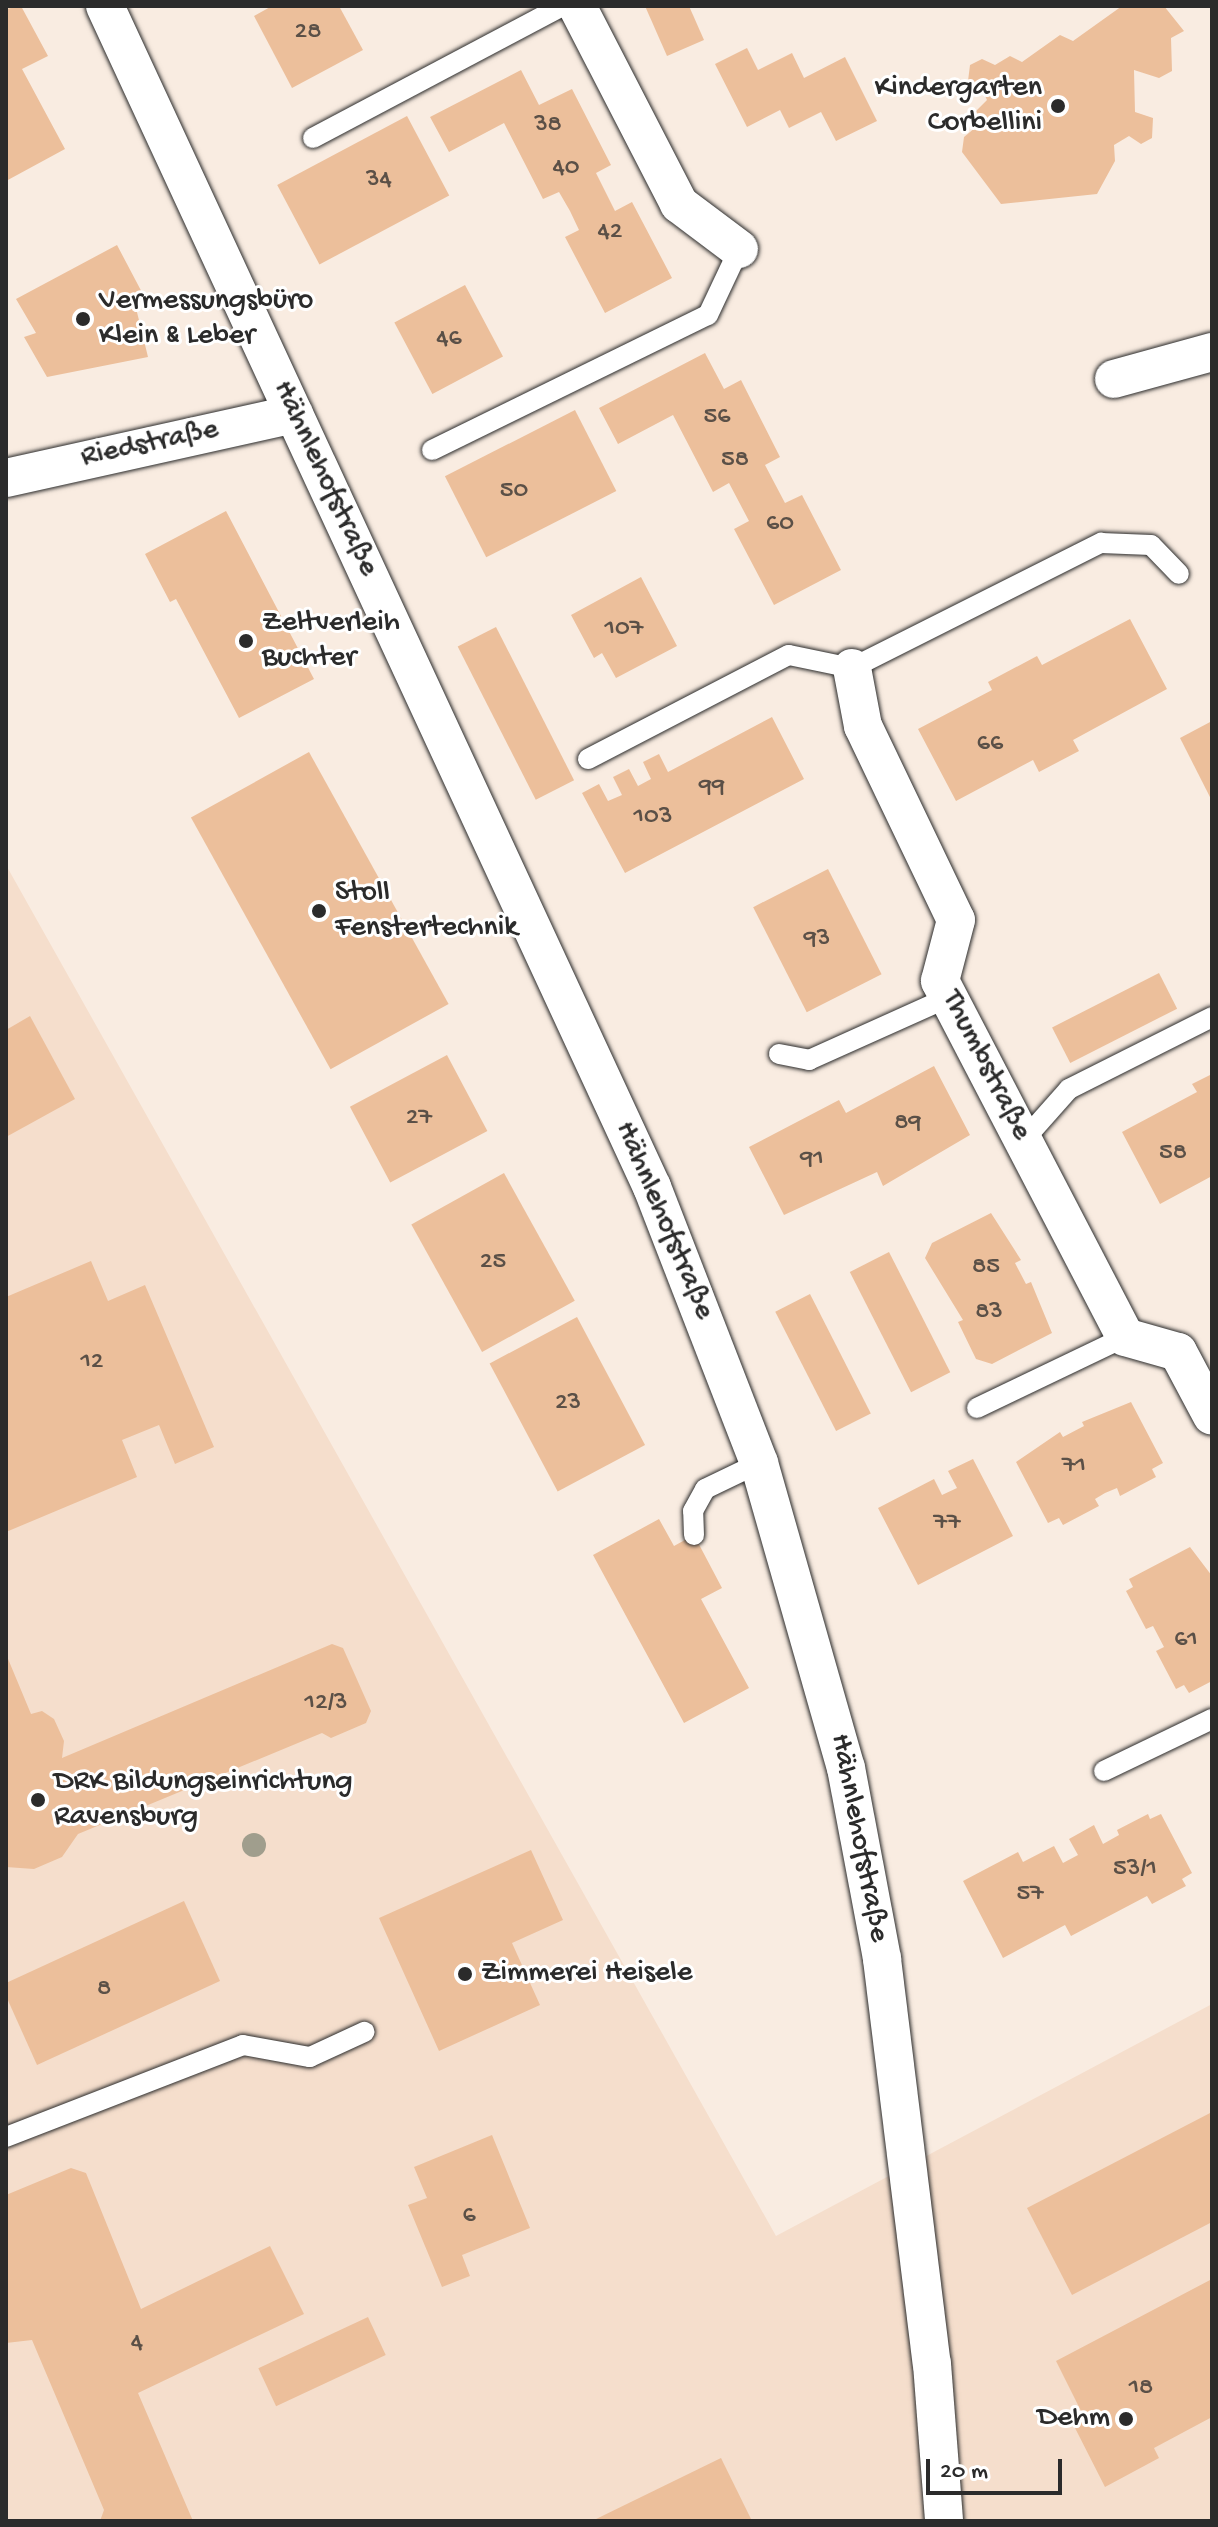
<!DOCTYPE html>
<html>
<head>
<meta charset="utf-8">
<style>
	body { margin:0 }
	#map { position:relative; width:1218px; height:2527px; overflow:hidden; background:#f9ece1; font-family:"Gochi Hand",sans-serif }
	div>[style] { position:absolute }
	.built>* { inset:0; background:#f5decc }
	.building>* { inset:0; background:#ecbf9b; transform-origin:0 0 }
	.roads { filter:drop-shadow(0 0 2px #2b2b2b) drop-shadow(0 0 2px #2b2b2b) }
	.lane>* { height:20px; margin:-10px; padding:0 10px; transform-origin:10px; border-radius:10px; background:#fff }
	.street>* { height:38px; margin:-19px; padding:0 19px; transform-origin:19px; border-radius:19px; background:#fff }
	.trees>* { width:24px; height:24px; margin:-12px; border-radius:50%; background:#a09e8d }
	.dots>* { width:22px; height:22px; translate:-50% -50%; box-sizing:border-box; border:4px solid #fff; border-radius:50% }
	span { translate:-50% -50%; white-space:nowrap; text-align:center; line-height:1.15; -webkit-text-stroke:6px #fff; paint-order:stroke }
	.number-label { font-size:26px; color:#5b5047 }
	.number-label span { -webkit-text-stroke-width:0 }
	.poi-label { font-size:30px; color:#2b2b2b }
	.right { translate:-100% -50%; text-align:right }
	.left { translate:0 -50%; text-align:left }
	.street-label { font-size:30px; color:#2b2b2b }
	.frame { position:absolute; inset:0; border:8px solid #2b2b2b; pointer-events:none }
	.scale { position:absolute; left:926px; top:2459px; width:136px; height:36px; box-sizing:border-box; border:4px solid #2b2b2b; border-top:0; padding-left:10px; font-size:24px; line-height:28px; white-space:nowrap; color:#2b2b2b; -webkit-text-stroke:6px #fff; paint-order:stroke }
</style>
</head>
<body>
<div id="map">
	<div class="built">
		<i style="clip-path:polygon(6px 865px,776px 2236px,1212px 2004px,1212px 2521px,6px 2521px)"></i>
	</div>
	<div class="building">
		<i style="clip-path:polygon(21px 6px,48px 56px,22px 69px,65px 149px,6px 181px,6px 9px)"></i>
		<i style="clip-path:polygon(272px 6px,339px 6px,363px 50px,292px 88px,254px 16px)"></i>
		<i style="clip-path:polygon(645px 6px,689px 6px,704px 40px,667px 56px)"></i>
		<i style="clip-path:polygon(1122px 6px,1164px 6px,1184px 31px,1171px 38px,1172px 71px,1159px 78px,1134px 70px,1135px 112px,1153px 118px,1152px 138px,1141px 144px,1129px 136px,1114px 145px,1115px 161px,1097px 194px,1001px 204px,962px 152px,964px 137px,976px 127px,974px 113px,987px 100px,981px 87px,968px 81px,970px 65px,982px 59px,995px 65px,1010px 56px,1022px 62px,1060px 35px,1073px 41px)"></i>
		<i style="clip-path:polygon(747px 48px,758px 70px,792px 53px,804px 78px,845px 57px,877px 121px,836px 141px,821px 112px,789px 128px,780px 110px,747px 127px,715px 64px)"></i>
		<i style="clip-path:polygon(521px 70px,539px 105px,572px 89px,611px 165px,596px 173px,615px 211px,632px 202px,672px 278px,605px 313px,565px 237px,579px 230px,570px 211px,559px 192px,543px 199px,504px 123px,449px 152px,430px 117px)"></i>
		<i style="left:407px;top:116px;width:90px;height:147px;rotate:62deg"></i>
		<i style="clip-path:polygon(117px 245px,146px 300px,135px 304px,148px 357px,47px 377px,24px 337px,36px 333px,16px 299px)"></i>
		<i style="left:465px;top:285px;width:81px;height:80px;rotate:62deg"></i>
		<i style="clip-path:polygon(705px 353px,724px 389px,741px 380px,780px 457px,765px 465px,785px 503px,802px 495px,841px 570px,774px 605px,734px 529px,749px 521px,729px 483px,713px 492px,673px 415px,618px 444px,599px 408px)"></i>
		<i style="left:575px;top:410px;width:91px;height:146px;rotate:63deg"></i>
		<i style="clip-path:polygon(226px 511px,314px 679px,239px 718px,176px 599px,170px 602px,145px 554px)"></i>
		<i style="clip-path:polygon(641px 577px,677px 646px,616px 678px,602px 653px,594px 658px,571px 615px)"></i>
		<i style="clip-path:polygon(1130px 619px,1167px 689px,1073px 740px,1079px 751px,1039px 772px,1033px 760px,956px 801px,918px 729px,992px 690px,988px 682px,1037px 656px,1042px 665px)"></i>
		<i style="left:496px;top:627px;width:172px;height:43px;rotate:63deg"></i>
		<i style="clip-path:polygon(772px 717px,804px 779px,625px 873px,582px 793px,599px 784px,608px 801px,622px 795px,613px 777px,629px 769px,638px 786px,651px 779px,643px 762px,659px 754px,668px 772px)"></i>
		<i style="clip-path:polygon(1212px 721px,1212px 801px,1180px 738px)"></i>
		<i style="left:309px;top:752px;width:288px;height:135px;rotate:61deg"></i>
		<i style="left:828px;top:869px;width:118px;height:84px;rotate:63deg"></i>
		<i style="left:1159px;top:973px;width:40px;height:120px;rotate:63deg"></i>
		<i style="clip-path:polygon(30px 1016px,75px 1099px,6px 1137px,6px 1030px)"></i>
		<i style="left:447px;top:1055px;width:86px;height:110px;rotate:62deg"></i>
		<i style="clip-path:polygon(934px 1066px,970px 1135px,883px 1186px,877px 1172px,784px 1215px,749px 1147px,839px 1100px,846px 1113px)"></i>
		<i style="clip-path:polygon(1212px 1074px,1212px 1176px,1160px 1204px,1122px 1132px,1197px 1092px,1192px 1084px)"></i>
		<i style="left:504px;top:1173px;width:146px;height:106px;rotate:61deg"></i>
		<i style="clip-path:polygon(991px 1213px,1021px 1260px,1015px 1263px,1026px 1284px,1031px 1282px,1052px 1333px,992px 1364px,976px 1359px,958px 1322px,963px 1320px,925px 1258px,932px 1243px)"></i>
		<i style="left:889px;top:1252px;width:135px;height:44px;rotate:63deg"></i>
		<i style="clip-path:polygon(91px 1261px,108px 1301px,145px 1285px,214px 1447px,175px 1464px,159px 1425px,122px 1440px,137px 1477px,6px 1532px,6px 1297px)"></i>
		<i style="left:810px;top:1294px;width:134px;height:39px;rotate:63deg"></i>
		<i style="left:577px;top:1317px;width:145px;height:99px;rotate:62deg"></i>
		<i style="clip-path:polygon(1131px 1402px,1163px 1463px,1152px 1469px,1156px 1477px,1120px 1496px,1117px 1488px,1105px 1493px,1095px 1499px,1099px 1506px,1063px 1525px,1059px 1518px,1048px 1523px,1016px 1462px,1060px 1432px,1063px 1437px,1084px 1426px,1082px 1422px)"></i>
		<i style="clip-path:polygon(973px 1459px,1013px 1536px,918px 1585px,878px 1508px,934px 1479px,942px 1495px,957px 1488px,948px 1471px)"></i>
		<i style="clip-path:polygon(659px 1519px,674px 1546px,694px 1535px,722px 1588px,701px 1599px,749px 1688px,684px 1723px,593px 1555px)"></i>
		<i style="clip-path:polygon(1190px 1547px,1212px 1576px,1212px 1681px,1189px 1693px,1184px 1685px,1176px 1689px,1156px 1651px,1164px 1647px,1153px 1626px,1146px 1629px,1126px 1591px,1133px 1587px,1129px 1579px)"></i>
		<i style="clip-path:polygon(332px 1644px,343px 1648px,371px 1711px,366px 1723px,331px 1738px,322px 1733px,78px 1834px,62px 1857px,34px 1869px,6px 1867px,6px 1654px,31px 1714px,42px 1711px,54px 1719px,64px 1741px,62px 1758px)"></i>
		<i style="clip-path:polygon(1148px 1814px,1150px 1819px,1161px 1814px,1192px 1873px,1182px 1879px,1186px 1886px,1152px 1904px,1147px 1896px,1071px 1936px,1065px 1925px,1003px 1958px,963px 1881px,1018px 1852px,1023px 1862px,1054px 1846px,1063px 1863px,1078px 1855px,1069px 1839px,1094px 1825px,1103px 1844px,1119px 1835px,1117px 1830px)"></i>
		<i style="clip-path:polygon(531px 1850px,563px 1920px,512px 1943px,540px 2005px,439px 2051px,379px 1918px)"></i>
		<i style="clip-path:polygon(184px 1901px,220px 1981px,37px 2065px,6px 1996px,6px 1983px)"></i>
		<i style="clip-path:polygon(1212px 2112px,1212px 2222px,1072px 2295px,1027px 2208px)"></i>
		<i style="clip-path:polygon(492px 2135px,530px 2228px,462px 2255px,470px 2276px,442px 2287px,408px 2205px,427px 2198px,414px 2167px)"></i>
		<i style="clip-path:polygon(71px 2168px,86px 2173px,141px 2309px,270px 2246px,304px 2314px,138px 2393px,193px 2521px,100px 2521px,104px 2510px,32px 2340px,6px 2343px,6px 2195px)"></i>
		<i style="clip-path:polygon(1212px 2279px,1212px 2417px,1154px 2448px,1159px 2458px,1105px 2487px,1074px 2426px,1085px 2419px,1056px 2361px)"></i>
		<i style="left:368px;top:2317px;width:42px;height:121px;rotate:65deg"></i>
		<i style="clip-path:polygon(721px 2458px,752px 2521px,592px 2521px)"></i>
	</div>
	<div class="roads">
		<div class="lane">
			<i style="left:313px;top:138px;width:282px;rotate:-27.9deg"></i>
			<i style="left:432px;top:450px;width:307px;rotate:-26.1deg"></i>
			<i style="left:708px;top:315px;width:73px;rotate:-64.8deg"></i>
			<i style="left:588px;top:759px;width:226px;rotate:-27.4deg"></i>
			<i style="left:789px;top:655px;width:64px;rotate:11.7deg"></i>
			<i style="left:852px;top:668px;width:279px;rotate:-26.7deg"></i>
			<i style="left:1101px;top:543px;width:50px;rotate:2.3deg"></i>
			<i style="left:1151px;top:545px;width:40px;rotate:46deg"></i>
			<i style="left:779px;top:1054px;width:31px;rotate:11deg"></i>
			<i style="left:809px;top:1060px;width:154px;rotate:-24.2deg"></i>
			<i style="left:1023px;top:1141px;width:69px;rotate:-48.5deg"></i>
			<i style="left:1069px;top:1089px;width:160px;rotate:-26.7deg"></i>
			<i style="left:977px;top:1408px;width:164px;rotate:-25.6deg"></i>
			<i style="left:694px;top:1535px;width:24px;rotate:-92deg"></i>
			<i style="left:693px;top:1511px;width:25px;rotate:-61deg"></i>
			<i style="left:705px;top:1489px;width:60px;rotate:-25.7deg"></i>
			<i style="left:1104px;top:1771px;width:120px;rotate:-25.7deg"></i>
			<i style="left:6px;top:2137px;width:254px;rotate:-21.2deg"></i>
			<i style="left:243px;top:2045px;width:68px;rotate:10.2deg"></i>
			<i style="left:310px;top:2057px;width:60px;rotate:-24.8deg"></i>
		</div>
		<div class="street">
			<i style="left:105px;top:6px;width:1302px;rotate:65.15deg"></i>
			<i style="left:652px;top:1187px;width:296px;rotate:68.8deg"></i>
			<i style="left:759px;top:1463px;width:317px;rotate:74.1deg"></i>
			<i style="left:846px;top:1768px;width:194px;rotate:79.3deg"></i>
			<i style="left:882px;top:1959px;width:408px;rotate:83deg"></i>
			<i style="left:932px;top:2364px;width:157px;rotate:85.6deg"></i>
			<i style="left:577px;top:6px;width:223px;rotate:62.7deg"></i>
			<i style="left:679px;top:204px;width:75px;rotate:36.9deg"></i>
			<i style="left:1114px;top:379px;width:102px;rotate:-15.4deg"></i>
			<i style="left:6px;top:478px;width:295px;rotate:-12.5deg"></i>
			<i style="left:852px;top:668px;width:59px;rotate:79.3deg"></i>
			<i style="left:863px;top:726px;width:215px;rotate:64.4deg"></i>
			<i style="left:956px;top:920px;width:63px;rotate:104.7deg"></i>
			<i style="left:940px;top:981px;width:401px;rotate:62.5deg"></i>
			<i style="left:1125px;top:1337px;width:55px;rotate:15.8deg"></i>
			<i style="left:1178px;top:1352px;width:72px;rotate:62deg"></i>
		</div>
	</div>
	<div class="trees">
		<i style="left:254px;top:1845px"></i>
	</div>
	<div class="dots">
		<i style="left:1058px;top:106px;background:#2b2b2b"></i>
		<i style="left:83px;top:319px;background:#2b2b2b"></i>
		<i style="left:246px;top:641px;background:#2b2b2b"></i>
		<i style="left:319px;top:911px;background:#2b2b2b"></i>
		<i style="left:38px;top:1800px;background:#2b2b2b"></i>
		<i style="left:465px;top:1974px;background:#2b2b2b"></i>
		<i style="left:1126px;top:2419px;background:#2b2b2b"></i>
	</div>
	<div class="number-label">
		<span style="left:308px;top:33px">28</span>
		<span style="left:548px;top:126px">38</span>
		<span style="left:566px;top:169px">40</span>
		<span style="left:379px;top:181px">34</span>
		<span style="left:610px;top:233px">42</span>
		<span style="left:449px;top:340px">46</span>
		<span style="left:717px;top:418px">56</span>
		<span style="left:735px;top:461px">58</span>
		<span style="left:514px;top:492px">50</span>
		<span style="left:780px;top:525px">60</span>
		<span style="left:624px;top:630px">107</span>
		<span style="left:990px;top:745px">66</span>
		<span style="left:712px;top:788px">99</span>
		<span style="left:653px;top:818px">103</span>
		<span style="left:817px;top:940px">93</span>
		<span style="left:419px;top:1119px">27</span>
		<span style="left:908px;top:1124px">89</span>
		<span style="left:1173px;top:1154px">58</span>
		<span style="left:812px;top:1160px">91</span>
		<span style="left:493px;top:1263px">25</span>
		<span style="left:986px;top:1268px">85</span>
		<span style="left:989px;top:1313px">83</span>
		<span style="left:92px;top:1363px">12</span>
		<span style="left:568px;top:1404px">23</span>
		<span style="left:1074px;top:1467px">71</span>
		<span style="left:947px;top:1524px">77</span>
		<span style="left:1186px;top:1641px">61</span>
		<span style="left:326px;top:1704px">12/3</span>
		<span style="left:1135px;top:1870px">53/1</span>
		<span style="left:1030px;top:1895px">57</span>
		<span style="left:104px;top:1990px">8</span>
		<span style="left:469px;top:2217px">6</span>
		<span style="left:137px;top:2344px">4</span>
		<span style="left:1141px;top:2389px">18</span>
	</div>
	<div class="poi-label">
		<span class="right" style="left:1042px;top:106px">Kindergarten<br>Corbellini</span>
		<span class="left" style="left:99px;top:319px">Vermessungsbüro<br>Klein &amp; Leber</span>
		<span class="left" style="left:262px;top:641px">Zeltverleih<br>Buchter</span>
		<span class="left" style="left:335px;top:911px">Stoll<br>Fenstertechnik</span>
		<span class="left" style="left:54px;top:1800px">DRK Bildungseinrichtung<br>Ravensburg</span>
		<span class="left" style="left:481px;top:1974px">Zimmerei Heisele</span>
		<span class="right" style="left:1110px;top:2419px">Dehm</span>
	</div>
	<div class="street-label">
		<span style="left:150px;top:445px;rotate:-12deg">Riedstraße</span>
		<span style="left:324px;top:479px;rotate:65deg">Hähnlehofstraße</span>
		<span style="left:985px;top:1066px;rotate:63deg">Thumbstraße</span>
		<span style="left:663px;top:1221px;rotate:67deg">Hähnlehofstraße</span>
		<span style="left:858px;top:1838px;rotate:79deg">Hähnlehofstraße</span>
	</div>
	<div class="frame"></div>
	<div class="scale">20 m</div>
</div>
</body>
</html>
